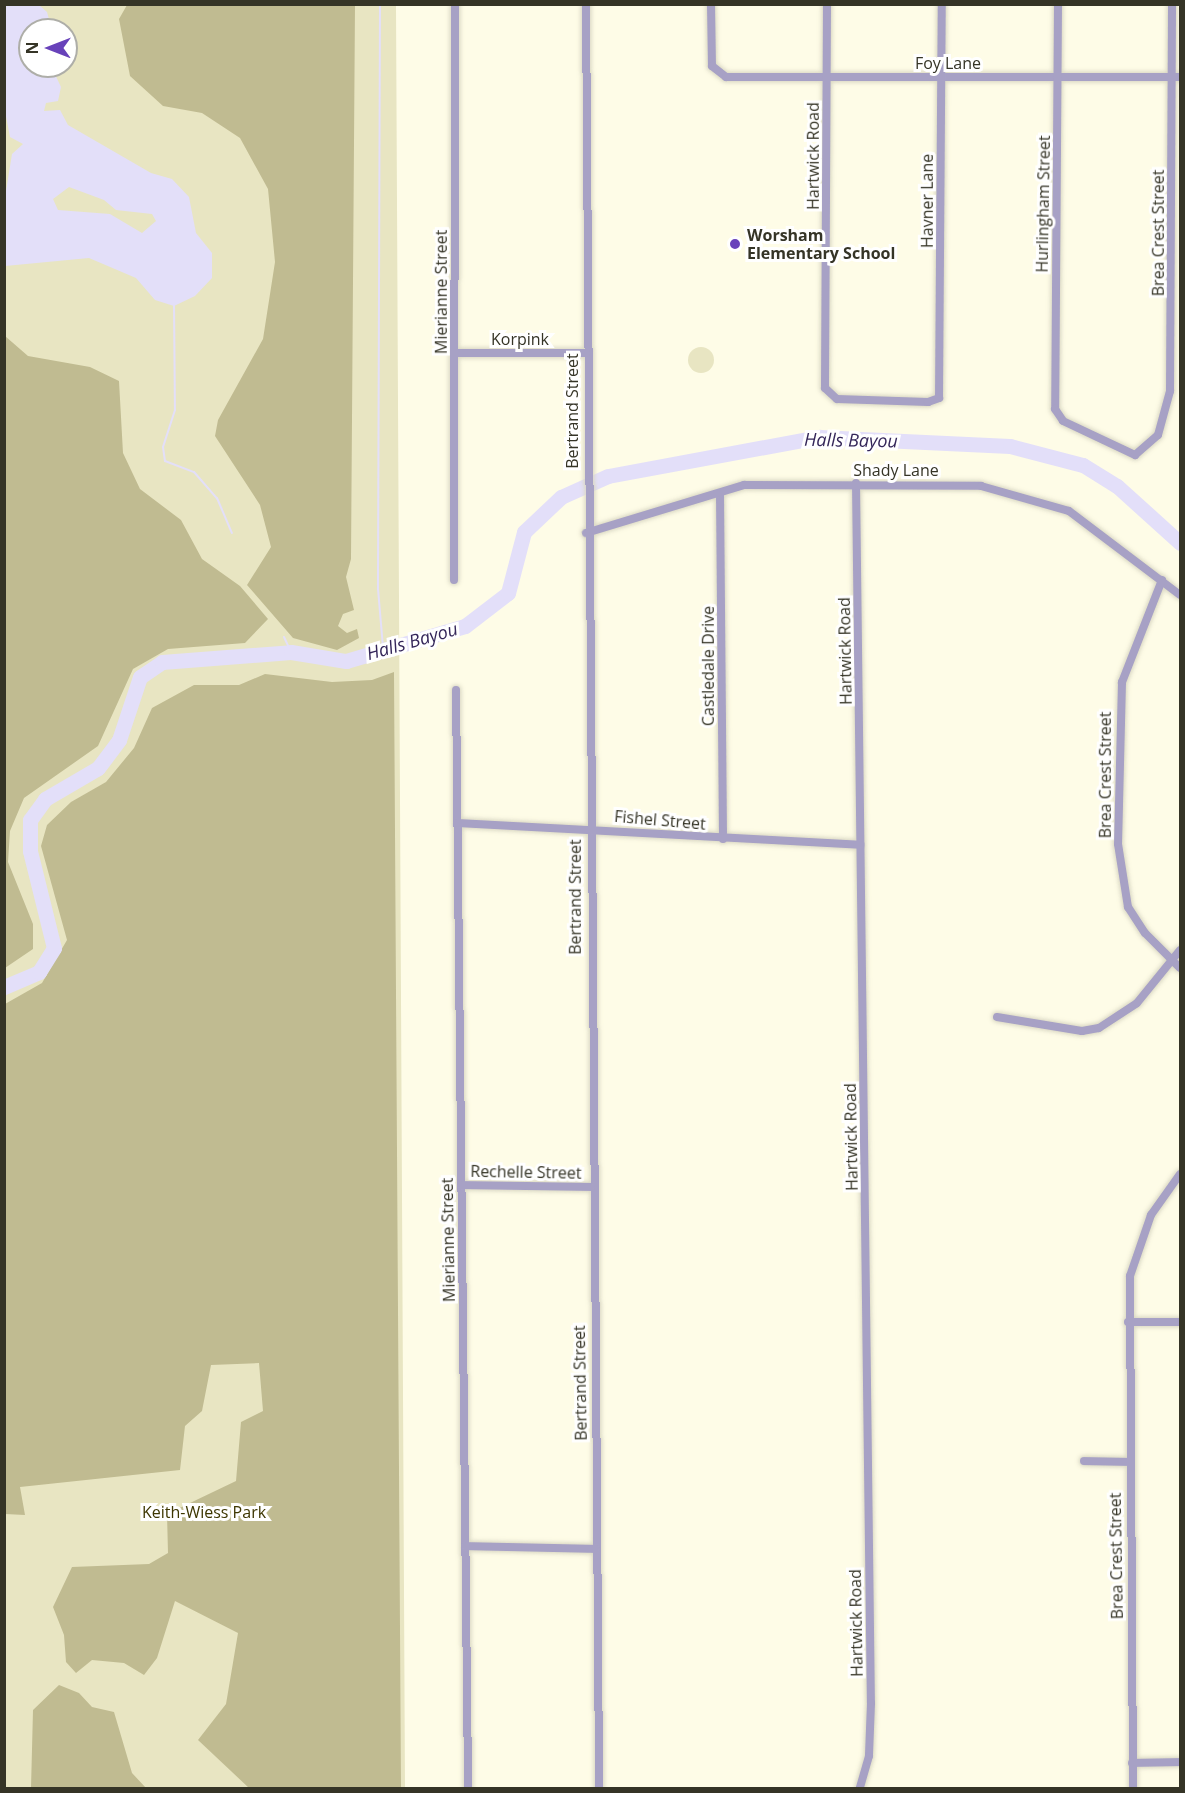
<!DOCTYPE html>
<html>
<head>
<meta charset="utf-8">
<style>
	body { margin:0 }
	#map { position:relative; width:1185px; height:1793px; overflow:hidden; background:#fefce7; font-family:"Open Sans",sans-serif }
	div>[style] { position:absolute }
	.green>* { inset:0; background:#e8e5c2 }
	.round { border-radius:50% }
	.forest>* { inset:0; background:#c0bb91 }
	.water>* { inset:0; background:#e3dff9 }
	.stream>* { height:2px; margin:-1px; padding:0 1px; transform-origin:1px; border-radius:1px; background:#e3dff9 }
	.river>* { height:15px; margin:-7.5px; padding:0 7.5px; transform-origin:7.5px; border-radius:7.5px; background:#e3dff9 }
	.roads { filter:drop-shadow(0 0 2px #dad8c4) drop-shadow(0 0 2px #dad8c4) }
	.minor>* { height:8px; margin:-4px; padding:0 4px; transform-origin:4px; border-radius:4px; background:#a7a1c5 }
	.dots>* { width:16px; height:16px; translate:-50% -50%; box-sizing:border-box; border:3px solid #fff; border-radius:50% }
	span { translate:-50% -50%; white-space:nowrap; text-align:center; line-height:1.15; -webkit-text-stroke:6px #fff; paint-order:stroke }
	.street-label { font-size:16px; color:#353426 }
	.poi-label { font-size:16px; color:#353426; font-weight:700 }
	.left { translate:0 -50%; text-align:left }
	.park-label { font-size:16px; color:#3d3600 }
	.water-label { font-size:18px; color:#342659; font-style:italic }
	.frame { position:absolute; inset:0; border:6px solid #353426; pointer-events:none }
	.north { position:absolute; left:18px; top:18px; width:60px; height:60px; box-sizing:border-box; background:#fff; border:2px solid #aeaea8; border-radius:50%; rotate:270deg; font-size:16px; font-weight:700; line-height:24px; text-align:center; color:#353426 }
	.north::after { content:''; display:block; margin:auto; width:21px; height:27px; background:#6842ba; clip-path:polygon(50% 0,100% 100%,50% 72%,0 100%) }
</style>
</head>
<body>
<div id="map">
	<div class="green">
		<i style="clip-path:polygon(evenodd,5px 5px,396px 5px,405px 1788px,5px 1788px,5px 5px,30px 30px,66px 30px,66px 66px,30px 66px,30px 30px)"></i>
		<i class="round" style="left:688px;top:347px;width:26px;height:26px"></i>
	</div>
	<div class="forest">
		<i style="clip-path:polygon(127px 5px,355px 5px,351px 559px,346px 577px,354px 610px,343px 614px,338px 626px,347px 633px,357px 629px,359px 638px,337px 650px,293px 638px,247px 585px,271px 547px,260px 505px,215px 436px,218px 420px,263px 339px,275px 262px,268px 189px,240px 138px,202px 113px,163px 106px,130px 76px,119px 19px)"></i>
		<i style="clip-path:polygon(5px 336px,28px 356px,90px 367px,119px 381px,123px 453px,140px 489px,181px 520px,202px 559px,240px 586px,268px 619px,245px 643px,168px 649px,133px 669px,98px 746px,24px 798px,10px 831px,8px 862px,33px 924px,33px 949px,5px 968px)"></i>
		<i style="clip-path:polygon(394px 672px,401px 1788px,249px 1788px,198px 1740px,226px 1704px,238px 1633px,175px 1601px,157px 1658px,144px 1675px,124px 1663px,92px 1660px,76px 1673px,66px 1662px,64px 1635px,53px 1607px,72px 1567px,149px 1564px,168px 1553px,167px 1514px,236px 1481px,241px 1422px,263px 1411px,259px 1363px,211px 1365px,202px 1411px,185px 1426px,180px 1470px,20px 1487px,25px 1515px,5px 1514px,5px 1004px,42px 983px,67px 940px,41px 846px,47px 825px,71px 802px,106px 782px,134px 748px,152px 708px,194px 685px,239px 685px,265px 674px,332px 682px,372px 680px)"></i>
		<i style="clip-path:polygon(59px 1685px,79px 1693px,92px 1707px,114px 1712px,132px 1773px,146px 1788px,31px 1788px,33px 1710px)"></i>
	</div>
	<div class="water">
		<i style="clip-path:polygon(evenodd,5px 4px,39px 5px,47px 12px,52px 30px,30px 30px,30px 66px,51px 66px,61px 87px,58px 101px,46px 103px,44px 111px,60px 110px,68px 125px,151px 173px,172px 179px,189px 197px,196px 233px,212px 253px,212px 278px,195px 296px,174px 306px,155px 300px,136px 278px,89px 258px,5px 266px,5px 197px,12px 154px,23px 144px,10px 137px,5px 111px,5px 4px,69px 187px,104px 200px,116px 210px,152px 214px,156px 221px,142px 233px,110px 214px,58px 210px,53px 199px,69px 187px)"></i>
	</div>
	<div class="stream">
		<i style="left:380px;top:4px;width:585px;rotate:90.2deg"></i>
		<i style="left:378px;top:589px;width:58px;rotate:85.1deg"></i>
		<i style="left:174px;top:303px;width:107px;rotate:89.5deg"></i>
		<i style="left:175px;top:410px;width:39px;rotate:108deg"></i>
		<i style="left:163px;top:447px;width:14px;rotate:82deg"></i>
		<i style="left:165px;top:461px;width:31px;rotate:21deg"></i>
		<i style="left:194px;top:472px;width:35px;rotate:49deg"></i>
		<i style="left:217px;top:498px;width:38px;rotate:67deg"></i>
		<i style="left:284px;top:637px;width:17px;rotate:65deg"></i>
	</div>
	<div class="river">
		<i style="left:4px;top:987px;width:38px;rotate:-23deg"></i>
		<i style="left:39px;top:972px;width:28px;rotate:-58deg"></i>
		<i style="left:54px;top:948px;width:100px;rotate:-103.9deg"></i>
		<i style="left:30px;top:851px;width:31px;rotate:-90deg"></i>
		<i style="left:30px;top:820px;width:26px;rotate:-54deg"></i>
		<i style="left:45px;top:799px;width:61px;rotate:-30.3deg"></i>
		<i style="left:98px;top:768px;width:35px;rotate:-53deg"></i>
		<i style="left:119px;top:740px;width:66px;rotate:-71.6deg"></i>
		<i style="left:140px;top:677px;width:27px;rotate:-34deg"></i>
		<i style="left:162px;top:662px;width:129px;rotate:-4.4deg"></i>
		<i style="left:291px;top:652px;width:56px;rotate:9.3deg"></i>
		<i style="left:346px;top:661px;width:124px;rotate:-16.4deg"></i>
		<i style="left:465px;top:626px;width:54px;rotate:-37.5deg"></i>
		<i style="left:508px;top:593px;width:63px;rotate:-75.3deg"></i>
		<i style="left:524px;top:532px;width:51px;rotate:-43.4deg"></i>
		<i style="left:561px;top:497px;width:51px;rotate:-24.1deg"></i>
		<i style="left:608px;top:476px;width:215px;rotate:-10.5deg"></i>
		<i style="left:819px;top:437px;width:191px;rotate:2.7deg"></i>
		<i style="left:1010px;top:446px;width:75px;rotate:14.6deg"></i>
		<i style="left:1083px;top:465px;width:40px;rotate:32deg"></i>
		<i style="left:1117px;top:486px;width:85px;rotate:42.1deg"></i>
	</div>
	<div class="roads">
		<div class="minor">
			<i style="left:586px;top:4px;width:1784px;rotate:89.58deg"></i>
			<i style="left:711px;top:4px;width:62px;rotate:89.1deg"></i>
			<i style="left:712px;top:66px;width:18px;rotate:38deg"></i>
			<i style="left:726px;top:77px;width:454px"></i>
			<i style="left:827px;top:4px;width:384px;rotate:90.3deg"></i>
			<i style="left:825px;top:388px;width:16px;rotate:43deg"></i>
			<i style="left:837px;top:399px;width:91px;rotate:1.9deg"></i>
			<i style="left:928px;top:402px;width:12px;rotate:-20deg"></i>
			<i style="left:939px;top:398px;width:394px;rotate:-89.6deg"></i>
			<i style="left:1058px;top:4px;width:405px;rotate:90.4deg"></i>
			<i style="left:1055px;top:409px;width:14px;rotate:56deg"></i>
			<i style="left:1063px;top:421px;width:80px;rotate:25.3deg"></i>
			<i style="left:1135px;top:455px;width:30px;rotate:-41deg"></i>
			<i style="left:1158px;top:435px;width:46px;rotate:-74.7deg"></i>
			<i style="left:1170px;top:391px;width:387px;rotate:-89.7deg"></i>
			<i style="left:455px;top:353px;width:131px"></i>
			<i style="left:856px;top:483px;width:1220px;rotate:89.3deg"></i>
			<i style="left:871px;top:1703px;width:53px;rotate:92.2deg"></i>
			<i style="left:869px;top:1756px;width:33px;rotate:106deg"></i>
			<i style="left:720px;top:493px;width:346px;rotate:89.5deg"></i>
			<i style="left:586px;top:533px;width:165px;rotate:-16.9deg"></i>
			<i style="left:744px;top:485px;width:237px;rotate:0.2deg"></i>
			<i style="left:981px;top:486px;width:91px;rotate:15.9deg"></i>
			<i style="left:1069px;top:511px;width:139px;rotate:37.1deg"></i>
			<i style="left:454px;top:580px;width:576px;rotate:-89.9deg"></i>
			<i style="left:1162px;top:580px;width:110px;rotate:111.4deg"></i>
			<i style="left:1122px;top:682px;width:162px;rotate:91.4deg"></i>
			<i style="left:1118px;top:844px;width:64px;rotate:81deg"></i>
			<i style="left:1128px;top:907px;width:31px;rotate:57deg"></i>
			<i style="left:1145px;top:933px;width:49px;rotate:45deg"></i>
			<i style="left:456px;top:690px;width:1098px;rotate:89.37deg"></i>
			<i style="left:457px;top:823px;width:404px;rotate:3.1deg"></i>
			<i style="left:997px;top:1017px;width:86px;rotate:9.4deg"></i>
			<i style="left:1082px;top:1031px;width:17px;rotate:-10deg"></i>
			<i style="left:1099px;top:1028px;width:45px;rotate:-33.3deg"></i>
			<i style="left:1137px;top:1003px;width:68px;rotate:-50.9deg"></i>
			<i style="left:461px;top:1185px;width:130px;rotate:0.9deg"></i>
			<i style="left:1128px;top:1322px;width:52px"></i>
			<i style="left:1084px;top:1461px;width:45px;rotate:1.3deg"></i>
			<i style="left:465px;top:1546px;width:131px;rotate:1.3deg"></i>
			<i style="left:1132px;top:1763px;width:48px;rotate:-1.2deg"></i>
			<i style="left:1133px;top:1788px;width:512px;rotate:-90.34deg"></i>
			<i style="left:1130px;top:1276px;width:65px;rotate:-71deg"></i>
			<i style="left:1151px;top:1215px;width:50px;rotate:-54.7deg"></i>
		</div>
	</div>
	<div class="dots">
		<i style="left:735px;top:244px;background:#6842ba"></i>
	</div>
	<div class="street-label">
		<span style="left:948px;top:63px">Foy Lane</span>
		<span style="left:813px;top:156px;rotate:-90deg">Hartwick Road</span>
		<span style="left:927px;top:201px;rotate:-90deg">Havner Lane</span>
		<span style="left:1043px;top:204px;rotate:-89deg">Hurlingham Street</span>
		<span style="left:1158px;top:233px;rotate:-90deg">Brea Crest Street</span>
		<span style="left:441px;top:292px;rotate:-90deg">Mierianne Street</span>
		<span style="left:520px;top:339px">Korpink</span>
		<span style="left:572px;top:411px;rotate:-90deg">Bertrand Street</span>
		<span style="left:896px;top:470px">Shady Lane</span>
		<span style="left:845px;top:651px;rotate:-91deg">Hartwick Road</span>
		<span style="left:708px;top:666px;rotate:-90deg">Castledale Drive</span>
		<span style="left:1105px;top:775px;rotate:-90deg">Brea Crest Street</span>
		<span style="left:660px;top:820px;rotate:5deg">Fishel Street</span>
		<span style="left:575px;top:897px;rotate:-90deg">Bertrand Street</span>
		<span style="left:851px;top:1137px;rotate:-91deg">Hartwick Road</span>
		<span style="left:526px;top:1172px;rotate:1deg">Rechelle Street</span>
		<span style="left:448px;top:1240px;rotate:-91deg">Mierianne Street</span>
		<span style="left:580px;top:1383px;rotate:-91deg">Bertrand Street</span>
		<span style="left:1116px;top:1556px;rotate:-91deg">Brea Crest Street</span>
		<span style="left:856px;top:1623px;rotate:-91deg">Hartwick Road</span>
	</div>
	<div class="poi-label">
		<span class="left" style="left:747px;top:244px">Worsham<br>Elementary School</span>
	</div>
	<div class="park-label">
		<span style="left:204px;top:1512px">Keith-Wiess Park</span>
	</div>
	<div class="water-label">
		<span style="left:851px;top:440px;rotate:1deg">Halls Bayou</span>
		<span style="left:412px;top:641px;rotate:-16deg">Halls Bayou</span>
	</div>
	<div class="frame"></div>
	<div class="north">N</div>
</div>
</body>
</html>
